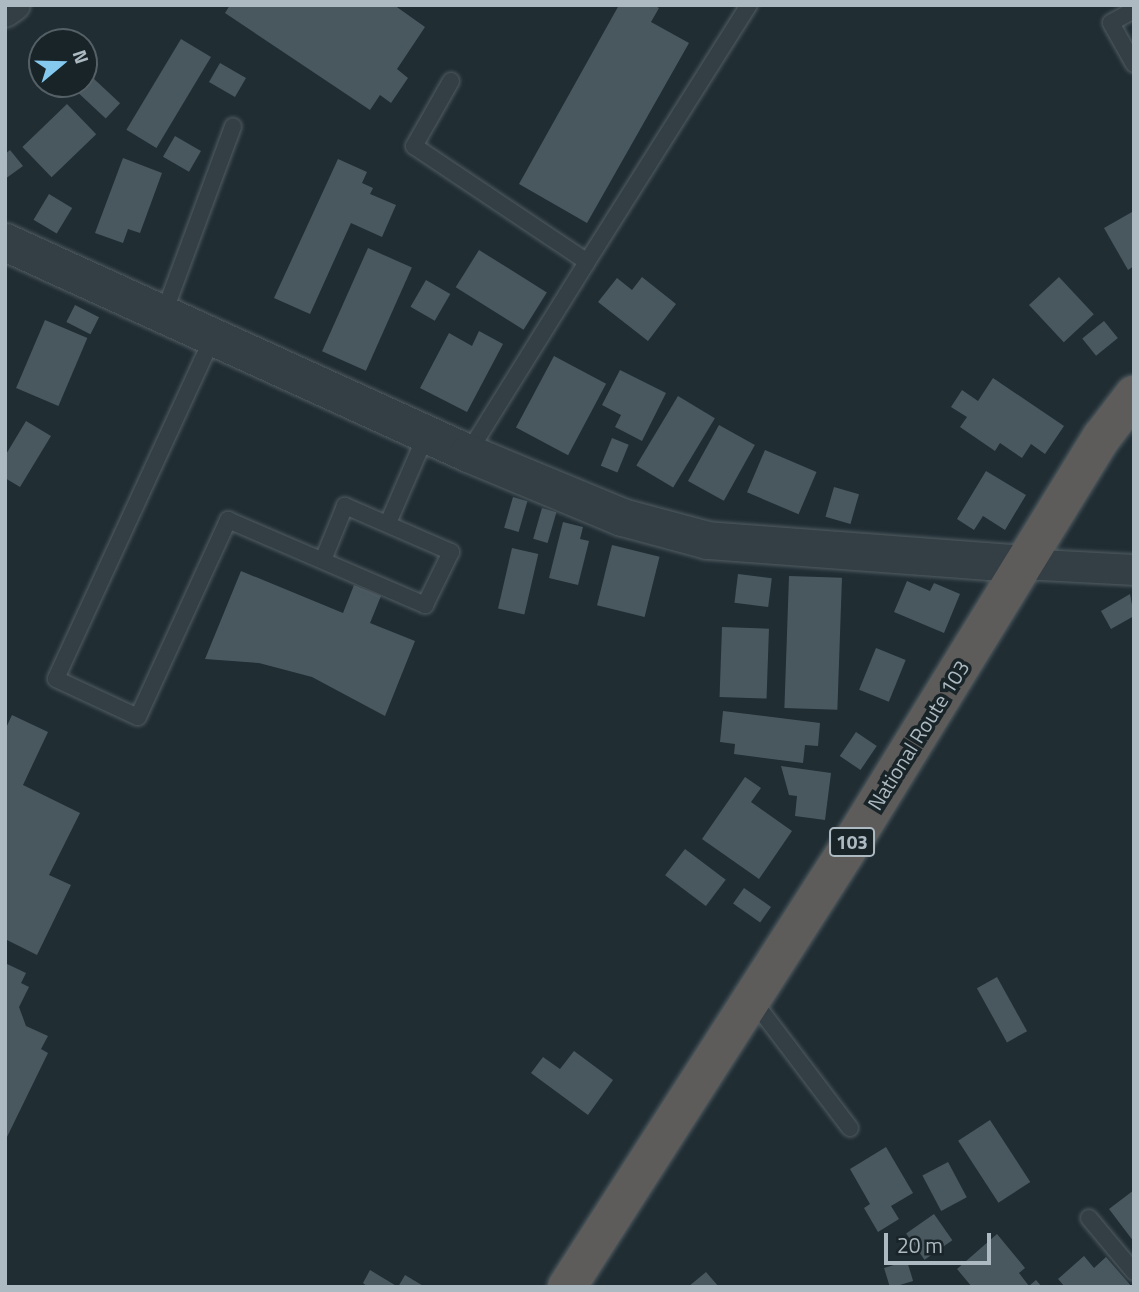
<!DOCTYPE html>
<html>
<head>
<meta charset="utf-8">
<style>
	body { margin:0 }
	#map { position:relative; width:1139px; height:1292px; overflow:hidden; background:#202d33; font-family:"Titillium Web",sans-serif }
	div>[style] { position:absolute }
	.building>* { inset:0; background:#49585f; transform-origin:0 0 }
	.roads { filter:drop-shadow(0 0 2px #515d62) drop-shadow(0 0 2px #515d62) }
	.service>* { height:16px; margin:-8px; padding:0 8px; transform-origin:8px; border-radius:8px; background:#333f44 }
	.minor>* { height:30px; margin:-15px; padding:0 15px; transform-origin:15px; border-radius:15px; background:#333f44 }
	.tertiary>* { height:37px; margin:-18.5px; padding:0 18.5px; transform-origin:18.5px; border-radius:18.5px; background:#333f44 }
	.trunk>* { height:38px; margin:-19px; padding:0 19px; transform-origin:19px; border-radius:19px; background:#5e5c5a }
	span { translate:-50% -50%; white-space:nowrap; text-align:center; line-height:1.15; -webkit-text-stroke:7px #192429; paint-order:stroke }
	.shield-label span { padding:2px 5px; background:#192429; border:2px solid; border-radius:5px; -webkit-text-stroke-width:0 }
	.shield-label { font-size:19px; color:#adbac1; font-weight:700 }
	.street-label { font-size:21px; color:#adbac1 }
	.frame { position:absolute; inset:0; border:7px solid #adbac1; pointer-events:none }
	.north { position:absolute; left:28px; top:28px; width:70px; height:70px; box-sizing:border-box; background:#192429; border:2px solid #546066; border-radius:50%; rotate:71deg; font-size:19px; font-weight:700; line-height:28px; text-align:center; color:#adbac1 }
	.north::after { content:''; display:block; margin:auto; width:24px; height:32px; background:#85c9ef; clip-path:polygon(50% 0,100% 100%,50% 72%,0 100%) }
	.scale { position:absolute; left:884px; top:1233px; width:107px; height:32px; box-sizing:border-box; border:4px solid #adbac1; border-top:0; padding-left:9px; font-size:21px; line-height:24px; white-space:nowrap; color:#adbac1; -webkit-text-stroke:5px #192429; paint-order:stroke }
</style>
</head>
<body>
<div id="map">
	<div class="building">
		<i style="clip-path:polygon(230px 5px,394px 5px,425px 27px,397px 69px,408px 78px,391px 103px,380px 95px,370px 110px,225px 13px)"></i>
		<i style="clip-path:polygon(619px 5px,654px 5px,659px 8px,651px 22px,689px 43px,587px 223px,519px 184px)"></i>
		<i style="left:181px;top:39px;width:35px;height:106px;rotate:31deg"></i>
		<i style="left:220px;top:63px;width:30px;height:22px;rotate:30deg"></i>
		<i style="left:93px;top:78px;width:37px;height:21px;rotate:43deg"></i>
		<i style="left:67px;top:104px;width:42px;height:62px;rotate:46deg"></i>
		<i style="left:175px;top:136px;width:30px;height:24px;rotate:30deg"></i>
		<i style="clip-path:polygon(10px 150px,23px 166px,5px 179px,5px 154px)"></i>
		<i style="clip-path:polygon(123px 158px,162px 173px,140px 233px,128px 229px,123px 243px,95px 233px)"></i>
		<i style="clip-path:polygon(338px 159px,367px 172px,362px 183px,373px 188px,370px 194px,396px 205px,382px 237px,351px 223px,310px 314px,274px 298px)"></i>
		<i style="left:49px;top:194px;width:27px;height:30px;rotate:31deg"></i>
		<i style="clip-path:polygon(1132px 212px,1134px 266px,1128px 270px,1104px 228px)"></i>
		<i style="left:368px;top:248px;width:48px;height:113px;rotate:24deg"></i>
		<i style="left:479px;top:250px;width:80px;height:44px;rotate:32deg"></i>
		<i style="clip-path:polygon(642px 277px,676px 304px,648px 341px,598px 302px,617px 278px,632px 290px)"></i>
		<i style="left:1059px;top:277px;width:51px;height:41px;rotate:47deg"></i>
		<i style="left:426px;top:280px;width:28px;height:31px;rotate:30deg"></i>
		<i style="left:75px;top:305px;width:27px;height:19px;rotate:27deg"></i>
		<i style="left:45px;top:320px;width:46px;height:74px;rotate:23deg"></i>
		<i style="left:1104px;top:321px;width:22px;height:28px;rotate:51deg"></i>
		<i style="clip-path:polygon(479px 331px,503px 344px,467px 412px,420px 388px,449px 333px,472px 346px)"></i>
		<i style="left:554px;top:356px;width:59px;height:81px;rotate:28deg"></i>
		<i style="clip-path:polygon(620px 370px,666px 393px,642px 441px,615px 427px,621px 415px,602px 405px)"></i>
		<i style="clip-path:polygon(993px 378px,1064px 426px,1045px 454px,1031px 444px,1022px 458px,1000px 443px,995px 451px,960px 427px,967px 417px,951px 407px,962px 390px,978px 401px)"></i>
		<i style="left:678px;top:396px;width:43px;height:81px;rotate:31deg"></i>
		<i style="clip-path:polygon(26px 421px,51px 436px,20px 487px,5px 478px,5px 456px)"></i>
		<i style="left:719px;top:425px;width:41px;height:64px;rotate:29deg"></i>
		<i style="left:612px;top:438px;width:18px;height:30px;rotate:22deg"></i>
		<i style="left:765px;top:450px;width:56px;height:46px;rotate:23deg"></i>
		<i style="clip-path:polygon(986px 471px,1026px 495px,1005px 530px,983px 516px,974px 530px,957px 519px)"></i>
		<i style="left:834px;top:487px;width:26px;height:31px;rotate:16deg"></i>
		<i style="left:513px;top:497px;width:15px;height:32px;rotate:16deg"></i>
		<i style="left:542px;top:508px;width:15px;height:32px;rotate:16deg"></i>
		<i style="clip-path:polygon(563px 522px,583px 527px,580px 539px,589px 541px,578px 585px,549px 578px)"></i>
		<i style="left:612px;top:545px;width:49px;height:62px;rotate:14deg"></i>
		<i style="left:512px;top:548px;width:27px;height:62px;rotate:13deg"></i>
		<i style="clip-path:polygon(241px 571px,343px 613px,354px 585px,381px 596px,370px 623px,415px 641px,385px 716px,312px 677px,259px 663px,205px 659px)"></i>
		<i style="left:738px;top:574px;width:34px;height:29px;rotate:7deg"></i>
		<i style="left:789px;top:576px;width:53px;height:132px;rotate:2deg"></i>
		<i style="clip-path:polygon(907px 581px,930px 591px,934px 583px,960px 594px,944px 633px,894px 612px)"></i>
		<i style="clip-path:polygon(1130px 594px,1134px 616px,1111px 629px,1101px 611px)"></i>
		<i style="left:722px;top:627px;width:47px;height:70px;rotate:2deg"></i>
		<i style="left:876px;top:648px;width:32px;height:45px;rotate:22deg"></i>
		<i style="clip-path:polygon(723px 711px,820px 723px,818px 746px,805px 745px,803px 763px,734px 754px,735px 744px,720px 742px)"></i>
		<i style="clip-path:polygon(12px 715px,48px 732px,23px 785px,80px 813px,49px 875px,71px 885px,37px 955px,5px 939px,5px 730px)"></i>
		<i style="left:856px;top:732px;width:25px;height:29px;rotate:34deg"></i>
		<i style="clip-path:polygon(781px 766px,831px 773px,825px 820px,795px 816px,797px 796px,789px 795px)"></i>
		<i style="clip-path:polygon(745px 777px,761px 788px,751px 802px,792px 831px,759px 879px,702px 839px)"></i>
		<i style="left:685px;top:849px;width:51px;height:33px;rotate:37deg"></i>
		<i style="left:744px;top:888px;width:33px;height:19px;rotate:35deg"></i>
		<i style="clip-path:polygon(5px 963px,26px 973px,21px 983px,29px 987px,19px 1007px,26px 1026px,48px 1036px,41px 1049px,48px 1053px,5px 1141px)"></i>
		<i style="left:997px;top:977px;width:62px;height:23px;rotate:61deg"></i>
		<i style="clip-path:polygon(574px 1051px,613px 1080px,588px 1115px,531px 1073px,543px 1057px,560px 1069px)"></i>
		<i style="left:990px;top:1120px;width:74px;height:38px;rotate:57deg"></i>
		<i style="clip-path:polygon(886px 1147px,913px 1193px,891px 1206px,899px 1219px,878px 1232px,864px 1208px,870px 1204px,850px 1169px)"></i>
		<i style="left:948px;top:1162px;width:40px;height:29px;rotate:62deg"></i>
		<i style="clip-path:polygon(1134px 1190px,1134px 1242px,1109px 1209px)"></i>
		<i style="left:934px;top:1214px;width:32px;height:34px;rotate:55deg"></i>
		<i style="clip-path:polygon(997px 1234px,1025px 1268px,1019px 1273px,1029px 1286px,1036px 1280px,1042px 1287px,972px 1287px,957px 1269px)"></i>
		<i style="clip-path:polygon(1084px 1256px,1094px 1268px,1106px 1257px,1132px 1287px,1065px 1287px,1058px 1279px)"></i>
		<i style="left:907px;top:1261px;width:21px;height:24px;rotate:73deg"></i>
		<i style="clip-path:polygon(370px 1270px,398px 1287px,405px 1275px,425px 1287px,368px 1287px,363px 1283px)"></i>
		<i style="clip-path:polygon(706px 1272px,719px 1287px,688px 1287px)"></i>
	</div>
	<div class="roads">
		<div class="service">
			<i style="left:1134px;top:10px;width:26px;rotate:151deg"></i>
			<i style="left:1111px;top:23px;width:47px;rotate:60.7deg"></i>
			<i style="left:451px;top:81px;width:75px;rotate:119.6deg"></i>
			<i style="left:414px;top:146px;width:208px;rotate:33.8deg"></i>
			<i style="left:587px;top:262px;width:225px;rotate:121.9deg"></i>
			<i style="left:587px;top:262px;width:304px;rotate:-57.8deg"></i>
			<i style="left:164px;top:313px;width:199px;rotate:-69.7deg"></i>
			<i style="left:213px;top:337px;width:376px;rotate:114.7deg"></i>
			<i style="left:56px;top:679px;width:90px;rotate:24.9deg"></i>
			<i style="left:138px;top:717px;width:217px;rotate:-65.4deg"></i>
			<i style="left:228px;top:520px;width:215px;rotate:23.3deg"></i>
			<i style="left:425px;top:605px;width:59px;rotate:-63.9deg"></i>
			<i style="left:451px;top:552px;width:116px;rotate:-156.5deg"></i>
			<i style="left:345px;top:506px;width:58px;rotate:112.2deg"></i>
			<i style="left:388px;top:523px;width:98px;rotate:-66.6deg"></i>
			<i style="left:752px;top:999px;width:162px;rotate:52.8deg"></i>
			<i style="left:1089px;top:1218px;width:70px;rotate:50.2deg"></i>
		</div>
		<div class="minor">
			<i style="left:5px;top:12px;width:12px;rotate:-35deg"></i>
			<i style="left:1023px;top:564px;width:111px;rotate:3.1deg"></i>
		</div>
		<div class="tertiary">
			<i style="left:5px;top:242px;width:509px;rotate:24.5deg"></i>
			<i style="left:468px;top:453px;width:167px;rotate:22.6deg"></i>
			<i style="left:622px;top:517px;width:88px;rotate:15.1deg"></i>
			<i style="left:707px;top:540px;width:317px;rotate:4.3deg"></i>
		</div>
		<div class="trunk">
			<i style="left:567px;top:1287px;width:539px;rotate:-57.34deg"></i>
			<i style="left:858px;top:833px;width:465px;rotate:-58.4deg"></i>
			<i style="left:1102px;top:437px;width:53px;rotate:-52.7deg"></i>
		</div>
	</div>
	<div class="shield-label">
		<span style="left:852px;top:842px">103</span>
	</div>
	<div class="street-label">
		<span style="left:918px;top:735px;rotate:-58deg">National Route 103</span>
	</div>
	<div class="frame"></div>
	<div class="north">N</div>
	<div class="scale">20 m</div>
</div>
</body>
</html>
